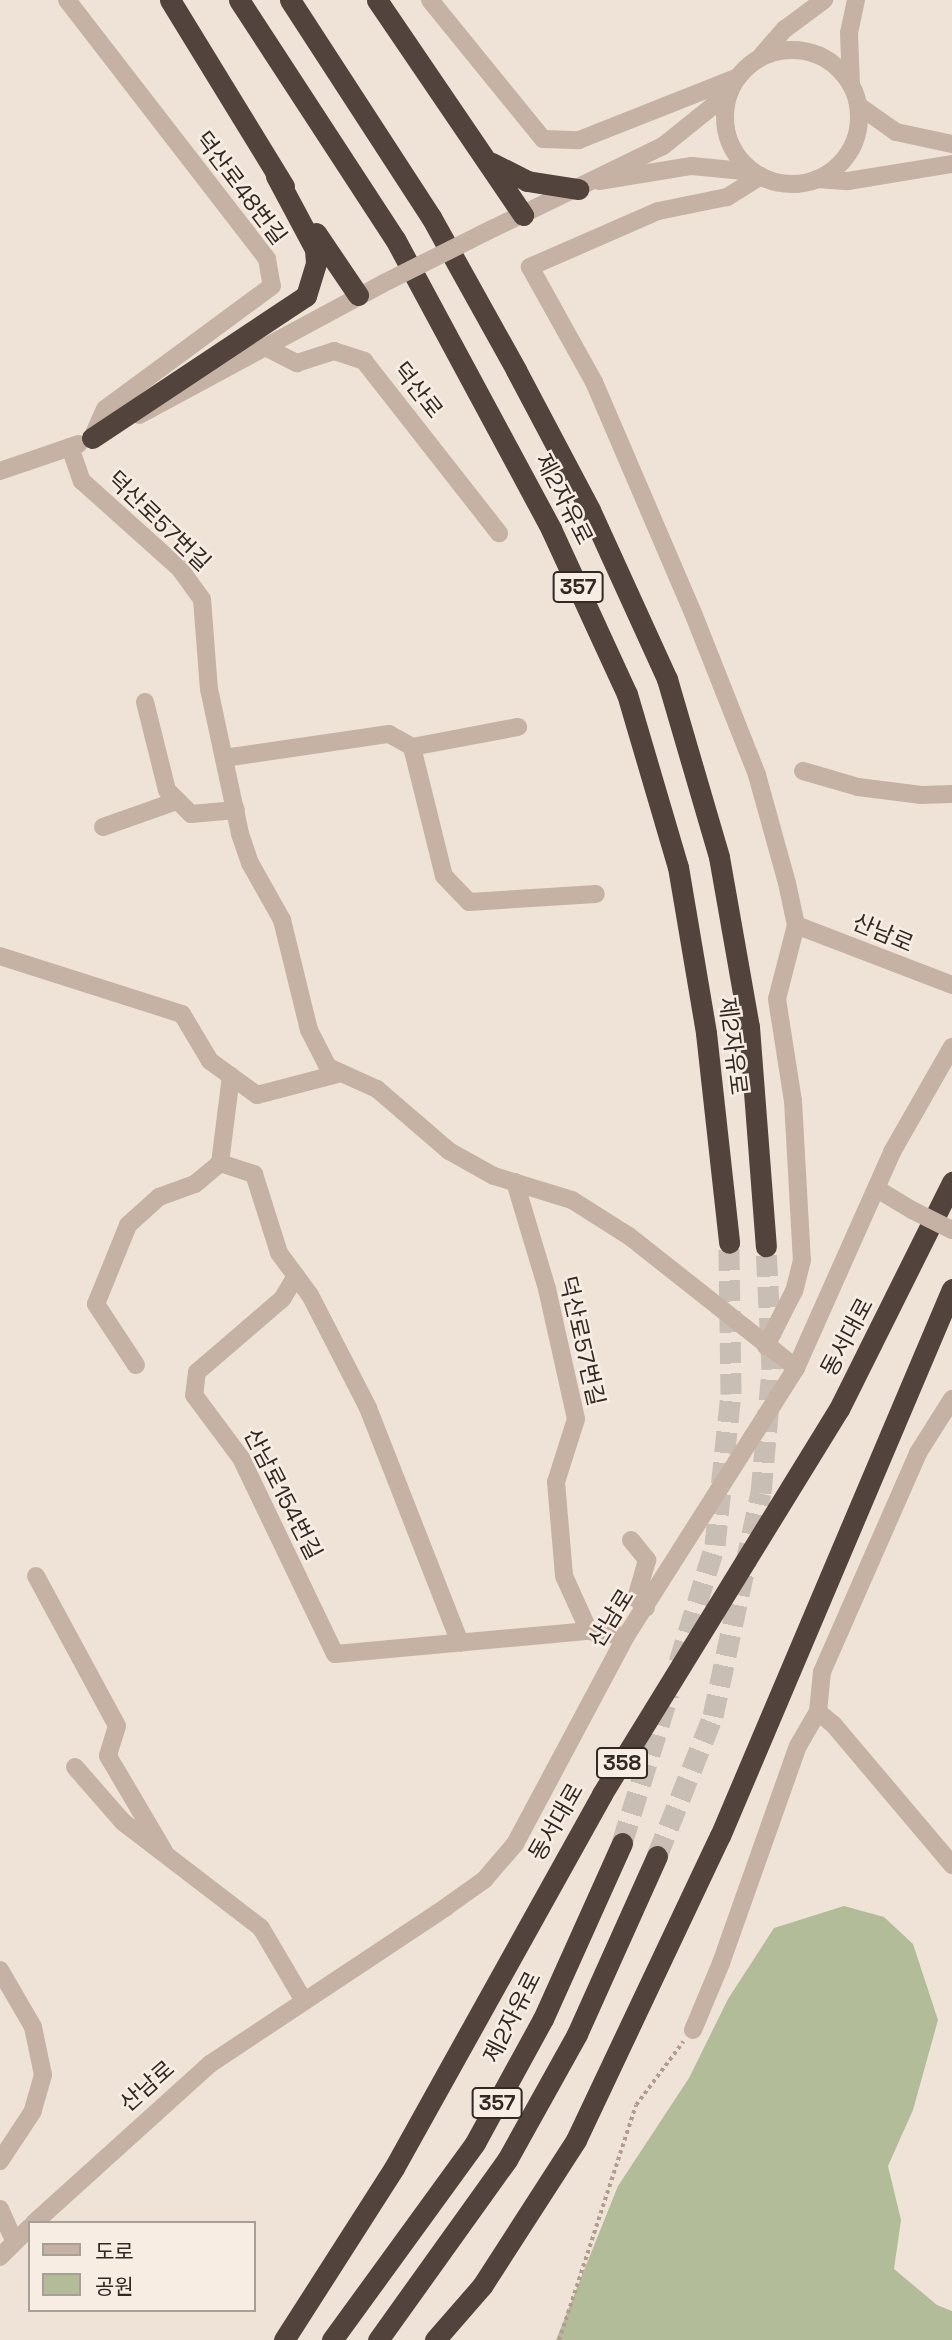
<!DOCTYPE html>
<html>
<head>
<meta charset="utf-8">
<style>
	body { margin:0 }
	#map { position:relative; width:952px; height:2340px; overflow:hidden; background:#efe3d8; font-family:"Space Grotesk","Noto Sans KR",sans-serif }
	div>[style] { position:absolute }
	.green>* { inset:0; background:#b2bc99 }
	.highway-tunnel>* { height:21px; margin-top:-10.5px; transform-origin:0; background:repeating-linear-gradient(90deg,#c9beb4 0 21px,transparent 0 31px) }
	.path>* { height:3.5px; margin-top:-1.75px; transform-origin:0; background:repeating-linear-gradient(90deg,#b19c8f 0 3.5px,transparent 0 7px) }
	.minor>* { height:18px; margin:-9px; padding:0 9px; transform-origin:9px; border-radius:9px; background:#c5b2a5 }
	.minor>.ring { margin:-9px; padding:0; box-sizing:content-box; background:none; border:18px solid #c5b2a5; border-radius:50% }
	.highway>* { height:21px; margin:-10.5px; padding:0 10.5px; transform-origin:10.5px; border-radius:10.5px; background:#52433d }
	.minor-bridge>* { height:18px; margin:-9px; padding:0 9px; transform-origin:9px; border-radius:9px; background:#c5b2a5 }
	span { translate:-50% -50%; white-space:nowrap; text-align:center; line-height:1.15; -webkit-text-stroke:5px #f7ede3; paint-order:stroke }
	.shield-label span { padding:2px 5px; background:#f7ede3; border:2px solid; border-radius:5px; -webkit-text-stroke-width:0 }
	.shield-label { font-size:21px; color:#322926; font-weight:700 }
	.street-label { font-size:23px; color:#322926 }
	.legend { position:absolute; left:28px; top:2221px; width:228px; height:91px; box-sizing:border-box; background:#f7ede3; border:2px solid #a89f97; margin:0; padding:9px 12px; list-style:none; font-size:21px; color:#322926 }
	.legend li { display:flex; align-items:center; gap:14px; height:35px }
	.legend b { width:35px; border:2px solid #a89f97 }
</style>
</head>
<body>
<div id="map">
	<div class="green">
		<i style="clip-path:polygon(844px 1906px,884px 1917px,913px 1944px,938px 2020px,913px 2110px,888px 2166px,901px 2220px,894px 2269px,937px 2305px,952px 2311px,952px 2340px,556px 2340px,618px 2186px,689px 2078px,728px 1999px,774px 1928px)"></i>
	</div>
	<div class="highway-tunnel">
		<i style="left:679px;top:1662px;width:122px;rotate:-72.9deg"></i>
		<i style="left:715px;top:1545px;width:152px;rotate:-84deg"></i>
		<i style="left:731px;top:1394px;width:151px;rotate:-90.8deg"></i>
		<i style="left:622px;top:1843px;width:157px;rotate:-72.6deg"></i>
		<i style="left:657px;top:1856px;width:151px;rotate:-68.2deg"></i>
		<i style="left:713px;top:1716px;width:228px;rotate:-77.9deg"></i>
		<i style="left:761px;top:1493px;width:124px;rotate:-84.9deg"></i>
		<i style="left:772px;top:1369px;width:123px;rotate:-92.8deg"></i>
	</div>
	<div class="path">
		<i style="left:559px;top:2340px;width:247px;rotate:-71.9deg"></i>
		<i style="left:636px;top:2105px;width:79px;rotate:-53.3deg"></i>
	</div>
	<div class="minor">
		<i style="left:67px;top:0;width:327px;rotate:52.3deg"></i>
		<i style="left:267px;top:259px;width:27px;rotate:80deg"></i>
		<i style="left:272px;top:286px;width:207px;rotate:143.6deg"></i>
		<i style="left:105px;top:409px;width:32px;rotate:114deg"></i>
		<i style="left:430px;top:0;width:179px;rotate:50.9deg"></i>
		<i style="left:543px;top:139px;width:36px;rotate:2deg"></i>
		<i style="left:579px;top:140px;width:171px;rotate:-21.6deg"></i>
		<i class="ring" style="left:725px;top:50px;width:116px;height:116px"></i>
		<i style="left:762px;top:55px;width:35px;rotate:-49deg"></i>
		<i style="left:785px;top:29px;width:49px;rotate:-36.6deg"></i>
		<i style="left:851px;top:85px;width:52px;rotate:-92.2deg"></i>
		<i style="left:849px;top:33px;width:34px;rotate:-78deg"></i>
		<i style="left:859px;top:106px;width:45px;rotate:35.1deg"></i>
		<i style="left:896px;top:132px;width:57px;rotate:12.1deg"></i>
		<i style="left:761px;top:176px;width:40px;rotate:148deg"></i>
		<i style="left:727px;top:197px;width:70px;rotate:168.5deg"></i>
		<i style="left:658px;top:211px;width:140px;rotate:156.4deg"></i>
		<i style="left:530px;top:267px;width:132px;rotate:60.9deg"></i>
		<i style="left:594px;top:382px;width:251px;rotate:66.8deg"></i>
		<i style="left:693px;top:613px;width:174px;rotate:68.4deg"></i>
		<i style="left:757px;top:775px;width:112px;rotate:74.5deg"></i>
		<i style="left:787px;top:883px;width:43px;rotate:77.9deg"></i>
		<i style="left:796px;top:925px;width:76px;rotate:104.4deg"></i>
		<i style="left:777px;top:999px;width:103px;rotate:81.1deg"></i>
		<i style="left:793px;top:1101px;width:159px;rotate:86.8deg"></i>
		<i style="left:802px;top:1260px;width:32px;rotate:104deg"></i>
		<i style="left:794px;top:1291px;width:62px;rotate:117deg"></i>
		<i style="left:817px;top:179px;width:31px;rotate:4deg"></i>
		<i style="left:848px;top:181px;width:105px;rotate:-9.3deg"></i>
		<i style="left:599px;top:181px;width:94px;rotate:-9.2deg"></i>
		<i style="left:692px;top:166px;width:62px;rotate:5.5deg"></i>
		<i style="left:494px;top:228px;width:188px;rotate:-25.9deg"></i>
		<i style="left:663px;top:146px;width:85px;rotate:-38.8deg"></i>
		<i style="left:265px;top:347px;width:36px;rotate:27deg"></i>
		<i style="left:297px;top:363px;width:39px;rotate:-18deg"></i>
		<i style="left:334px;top:351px;width:32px;rotate:18deg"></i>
		<i style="left:364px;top:361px;width:219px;rotate:51.9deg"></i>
		<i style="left:139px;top:415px;width:276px;rotate:-28.3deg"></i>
		<i style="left:70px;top:447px;width:36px;rotate:71deg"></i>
		<i style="left:82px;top:481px;width:132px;rotate:41.9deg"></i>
		<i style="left:180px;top:569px;width:37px;rotate:54deg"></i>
		<i style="left:202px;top:599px;width:90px;rotate:85.6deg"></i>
		<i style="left:209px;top:689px;width:148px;rotate:77.9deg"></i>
		<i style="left:240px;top:834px;width:31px;rotate:71deg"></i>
		<i style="left:250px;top:863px;width:65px;rotate:60.7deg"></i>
		<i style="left:282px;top:920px;width:113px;rotate:76.2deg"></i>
		<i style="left:309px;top:1030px;width:42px;rotate:62.8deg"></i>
		<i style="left:328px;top:1067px;width:54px;rotate:24.2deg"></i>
		<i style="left:377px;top:1089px;width:95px;rotate:40.7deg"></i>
		<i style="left:449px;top:1151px;width:51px;rotate:29.1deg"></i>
		<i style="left:494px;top:1176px;width:82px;rotate:17.1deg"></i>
		<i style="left:572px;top:1200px;width:67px;rotate:32.3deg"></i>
		<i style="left:629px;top:1236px;width:213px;rotate:38.3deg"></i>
		<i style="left:0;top:471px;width:83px;rotate:-18.9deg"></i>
		<i style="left:145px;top:702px;width:91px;rotate:76deg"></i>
		<i style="left:167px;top:790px;width:34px;rotate:45deg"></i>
		<i style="left:191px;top:814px;width:45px;rotate:-5.1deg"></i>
		<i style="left:412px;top:747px;width:108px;rotate:-10.7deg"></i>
		<i style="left:224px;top:758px;width:167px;rotate:-8.3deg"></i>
		<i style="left:389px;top:734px;width:26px;rotate:29deg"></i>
		<i style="left:412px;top:747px;width:133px;rotate:76.1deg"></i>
		<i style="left:444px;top:876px;width:36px;rotate:46deg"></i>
		<i style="left:469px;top:902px;width:127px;rotate:-3.6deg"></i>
		<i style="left:803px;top:771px;width:57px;rotate:16.2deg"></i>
		<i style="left:858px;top:787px;width:64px;rotate:7.2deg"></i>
		<i style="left:921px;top:795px;width:31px;rotate:-2deg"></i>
		<i style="left:103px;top:827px;width:78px;rotate:-19.4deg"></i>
		<i style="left:796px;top:925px;width:167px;rotate:21deg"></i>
		<i style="left:0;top:956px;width:191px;rotate:17.7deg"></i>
		<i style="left:182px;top:1014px;width:55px;rotate:59.2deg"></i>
		<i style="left:210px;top:1061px;width:58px;rotate:35.9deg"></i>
		<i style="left:257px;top:1095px;width:87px;rotate:-14.7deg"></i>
		<i style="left:231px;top:1076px;width:88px;rotate:97.2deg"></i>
		<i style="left:220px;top:1163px;width:36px;rotate:18deg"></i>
		<i style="left:254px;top:1174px;width:83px;rotate:72.4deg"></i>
		<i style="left:279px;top:1253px;width:52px;rotate:53.6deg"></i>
		<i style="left:310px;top:1295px;width:127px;rotate:62.8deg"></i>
		<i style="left:368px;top:1408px;width:252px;rotate:68.6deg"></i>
		<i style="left:515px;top:1182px;width:112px;rotate:73.3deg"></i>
		<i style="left:547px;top:1289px;width:133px;rotate:77.4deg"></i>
		<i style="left:576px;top:1419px;width:66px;rotate:107.6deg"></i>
		<i style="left:556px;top:1482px;width:94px;rotate:85.1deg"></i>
		<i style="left:564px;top:1576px;width:60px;rotate:65.6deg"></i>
		<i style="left:877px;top:1189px;width:41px;rotate:31deg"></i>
		<i style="left:296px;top:1276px;width:27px;rotate:121deg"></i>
		<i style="left:282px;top:1299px;width:112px;rotate:139.3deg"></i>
		<i style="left:197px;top:1372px;width:23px;rotate:97deg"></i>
		<i style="left:194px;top:1395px;width:79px;rotate:53.3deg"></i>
		<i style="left:241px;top:1458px;width:217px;rotate:64.4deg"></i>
		<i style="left:335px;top:1654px;width:255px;rotate:-5.2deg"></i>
		<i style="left:589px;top:1631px;width:37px;rotate:8deg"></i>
		<i style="left:136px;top:1365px;width:73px;rotate:-123.3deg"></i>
		<i style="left:96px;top:1304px;width:85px;rotate:-67.9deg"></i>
		<i style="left:128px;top:1225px;width:42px;rotate:-42.1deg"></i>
		<i style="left:159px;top:1197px;width:38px;rotate:-20deg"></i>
		<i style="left:195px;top:1184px;width:33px;rotate:-40deg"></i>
		<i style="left:631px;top:1540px;width:26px;rotate:51deg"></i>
		<i style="left:647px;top:1560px;width:40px;rotate:106deg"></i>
		<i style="left:636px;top:1598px;width:14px;rotate:45deg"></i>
		<i style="left:36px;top:1576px;width:170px;rotate:61.6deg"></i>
		<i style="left:117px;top:1726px;width:31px;rotate:107deg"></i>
		<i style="left:108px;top:1756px;width:110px;rotate:59.5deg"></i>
		<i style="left:818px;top:1712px;width:19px;rotate:39deg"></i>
		<i style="left:833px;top:1724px;width:185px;rotate:49.8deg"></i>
		<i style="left:75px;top:1767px;width:73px;rotate:48.9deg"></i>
		<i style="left:123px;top:1822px;width:174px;rotate:37.5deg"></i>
		<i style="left:261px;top:1928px;width:85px;rotate:59.5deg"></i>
		<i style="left:0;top:1970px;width:66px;rotate:59.9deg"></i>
		<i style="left:33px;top:2027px;width:49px;rotate:78.2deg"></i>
		<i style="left:43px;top:2075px;width:37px;rotate:106deg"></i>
		<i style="left:33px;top:2111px;width:60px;rotate:123.4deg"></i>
		<i style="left:693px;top:2030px;width:73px;rotate:-67.3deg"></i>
		<i style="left:721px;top:1963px;width:230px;rotate:-70.5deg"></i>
		<i style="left:798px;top:1746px;width:39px;rotate:-60deg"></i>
		<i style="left:818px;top:1712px;width:40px;rotate:-84.3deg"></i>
		<i style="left:822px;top:1672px;width:239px;rotate:-66.3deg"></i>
		<i style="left:918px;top:1453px;width:64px;rotate:-57.8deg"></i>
		<i style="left:0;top:2209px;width:36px;rotate:66deg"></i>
		<i style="left:34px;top:2223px;width:237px;rotate:-42.1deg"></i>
		<i style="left:210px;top:2064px;width:283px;rotate:-33.6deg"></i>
		<i style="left:446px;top:1907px;width:47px;rotate:-35.4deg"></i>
		<i style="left:484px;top:1880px;width:48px;rotate:-49.3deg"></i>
		<i style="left:515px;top:1844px;width:236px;rotate:-61.9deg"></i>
		<i style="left:626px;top:1636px;width:317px;rotate:-57.6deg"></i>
		<i style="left:796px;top:1368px;width:236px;rotate:-66deg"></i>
		<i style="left:892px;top:1152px;width:121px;rotate:-60.3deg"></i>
		<i style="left:0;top:2257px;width:42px;rotate:-45deg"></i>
	</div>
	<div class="highway">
		<i style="left:170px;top:0;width:218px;rotate:58.5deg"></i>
		<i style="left:239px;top:0;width:285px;rotate:56.9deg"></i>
		<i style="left:395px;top:239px;width:329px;rotate:61.7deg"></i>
		<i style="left:551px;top:529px;width:182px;rotate:65.3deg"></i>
		<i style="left:627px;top:694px;width:180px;rotate:73.6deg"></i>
		<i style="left:678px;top:867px;width:168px;rotate:80.4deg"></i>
		<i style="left:706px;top:1033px;width:211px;rotate:83.7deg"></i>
		<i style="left:290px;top:0;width:259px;rotate:57deg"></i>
		<i style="left:431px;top:217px;width:175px;rotate:60.9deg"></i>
		<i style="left:516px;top:370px;width:158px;rotate:62.1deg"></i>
		<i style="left:590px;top:510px;width:186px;rotate:65.5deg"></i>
		<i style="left:667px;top:679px;width:185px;rotate:73.7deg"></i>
		<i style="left:719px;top:857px;width:173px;rotate:80deg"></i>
		<i style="left:749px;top:1027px;width:220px;rotate:85.6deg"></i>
		<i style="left:377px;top:0;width:260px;rotate:55.8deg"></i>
		<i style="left:492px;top:163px;width:39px;rotate:27deg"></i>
		<i style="left:527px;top:181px;width:52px;rotate:8.9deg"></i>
		<i style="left:316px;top:233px;width:75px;rotate:55.9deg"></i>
		<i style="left:92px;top:438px;width:257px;rotate:-33.6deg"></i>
		<i style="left:306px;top:296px;width:34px;rotate:-73deg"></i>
		<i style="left:316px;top:263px;width:14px;rotate:-94deg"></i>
		<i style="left:315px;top:249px;width:83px;rotate:-118.1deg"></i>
		<i style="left:284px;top:2340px;width:204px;rotate:-57.4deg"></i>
		<i style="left:394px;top:2168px;width:428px;rotate:-60.9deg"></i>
		<i style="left:602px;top:1794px;width:452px;rotate:-58.4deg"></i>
		<i style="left:839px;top:1409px;width:254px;rotate:-63.5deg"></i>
		<i style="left:332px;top:2340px;width:243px;rotate:-54deg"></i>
		<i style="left:475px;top:2143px;width:141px;rotate:-61.3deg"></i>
		<i style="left:543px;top:2019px;width:193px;rotate:-65.8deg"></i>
		<i style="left:378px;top:2340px;width:221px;rotate:-54.4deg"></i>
		<i style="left:507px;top:2160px;width:144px;rotate:-60.9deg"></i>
		<i style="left:577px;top:2034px;width:195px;rotate:-65.8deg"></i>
		<i style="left:435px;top:2340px;width:72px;rotate:-49deg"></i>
		<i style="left:482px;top:2286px;width:174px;rotate:-57.2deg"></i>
		<i style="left:576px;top:2140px;width:336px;rotate:-64.7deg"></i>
		<i style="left:720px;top:1836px;width:594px;rotate:-67.02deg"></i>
	</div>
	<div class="minor-bridge">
		<i style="left:382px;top:284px;width:125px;rotate:-26.6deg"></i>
		<i style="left:912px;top:1210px;width:45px;rotate:26.6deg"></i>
	</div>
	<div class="shield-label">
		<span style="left:578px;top:587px">357</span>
		<span style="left:622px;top:1763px">358</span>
		<span style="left:497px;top:2103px">357</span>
	</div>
	<div class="street-label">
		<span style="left:241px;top:188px;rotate:53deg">덕산로48번길</span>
		<span style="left:418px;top:390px;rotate:52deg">덕산로</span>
		<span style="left:564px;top:499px;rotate:63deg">제2자유로</span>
		<span style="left:159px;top:521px;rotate:44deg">덕산로57번길</span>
		<span style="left:883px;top:933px;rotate:23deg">산남로</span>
		<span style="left:733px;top:1046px;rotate:83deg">제2자유로</span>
		<span style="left:847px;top:1337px;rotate:-62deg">동서대로</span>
		<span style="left:582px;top:1341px;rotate:77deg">덕산로57번길</span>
		<span style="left:283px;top:1494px;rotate:63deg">산남로154번길</span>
		<span style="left:611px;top:1618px;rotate:-58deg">산남로</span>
		<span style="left:556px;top:1822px;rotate:-60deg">동서대로</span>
		<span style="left:512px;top:2017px;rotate:-63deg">제2자유로</span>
		<span style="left:147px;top:2086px;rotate:-41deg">산남로</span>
	</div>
	<ul class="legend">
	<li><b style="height:9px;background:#c5b2a5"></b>도로</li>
	<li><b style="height:19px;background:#b2bc99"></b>공원</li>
	</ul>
</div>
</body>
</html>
